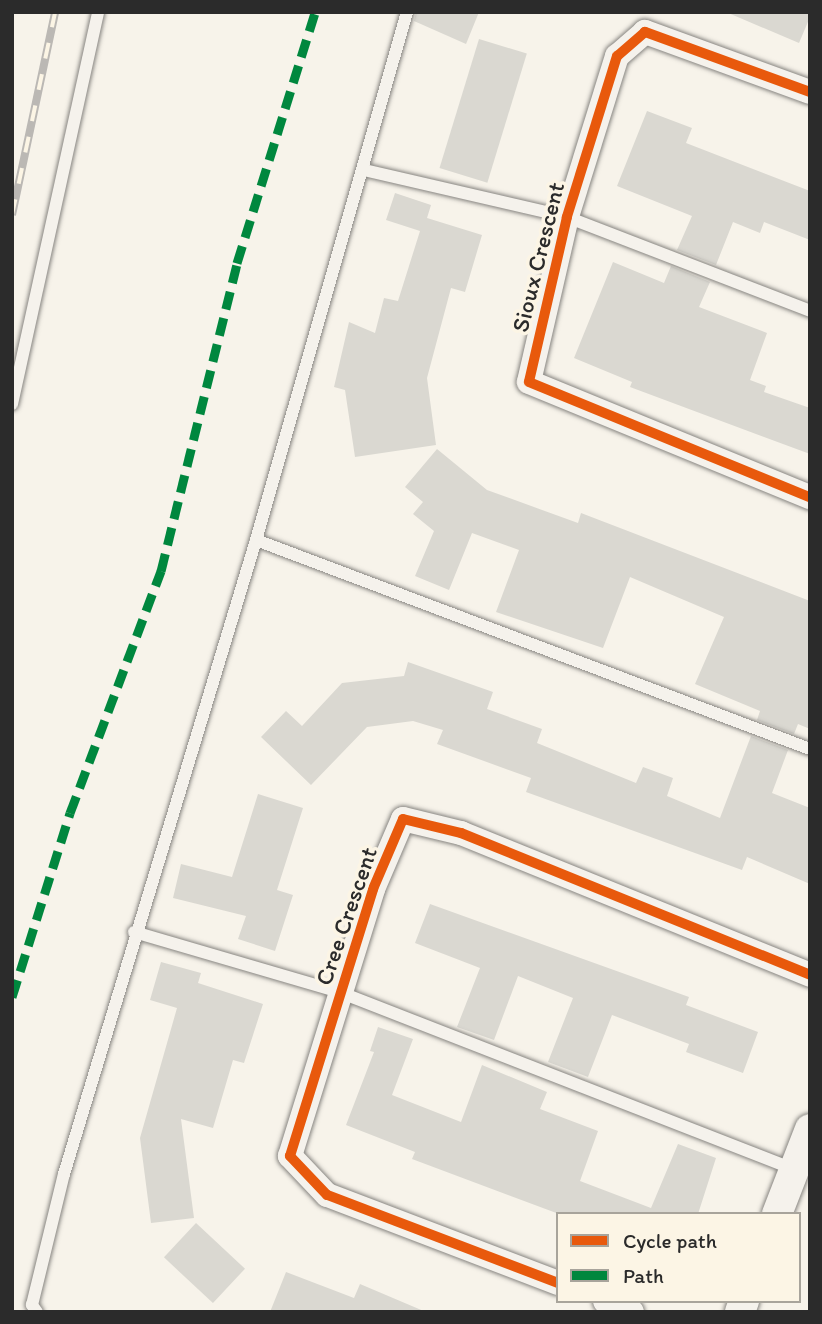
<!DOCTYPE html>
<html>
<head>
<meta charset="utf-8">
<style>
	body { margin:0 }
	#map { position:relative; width:822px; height:1324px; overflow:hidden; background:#f7f3ea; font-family:Itim,sans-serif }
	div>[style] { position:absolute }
	.building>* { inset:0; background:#dad8d1; transform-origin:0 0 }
	.roads { filter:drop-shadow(0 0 2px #878581) drop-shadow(0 0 2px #878581) }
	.service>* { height:12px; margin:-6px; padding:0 6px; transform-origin:6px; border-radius:6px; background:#f5f2ec }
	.minor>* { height:24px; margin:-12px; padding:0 12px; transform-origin:12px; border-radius:12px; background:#f5f2ec }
	.tertiary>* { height:30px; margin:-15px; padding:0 15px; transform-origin:15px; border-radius:15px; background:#f5f2ec }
	.rail>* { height:8px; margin-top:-4px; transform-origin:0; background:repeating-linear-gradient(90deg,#fcf5e5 0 16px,#bbb8b4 0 32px); box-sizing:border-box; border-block:2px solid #bbb8b4 }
	.quiet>* { height:9px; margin-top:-4.5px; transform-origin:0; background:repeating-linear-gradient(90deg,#00873e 0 18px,transparent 0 27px) }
	.cycleway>* { height:10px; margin:-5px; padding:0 5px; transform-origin:5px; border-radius:5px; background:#e8590c }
	span { translate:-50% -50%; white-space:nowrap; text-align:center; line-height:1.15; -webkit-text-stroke:7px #fcf5e5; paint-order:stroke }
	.street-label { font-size:24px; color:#2b2b2b }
	.frame { position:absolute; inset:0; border:14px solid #2b2b2b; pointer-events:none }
	.legend { position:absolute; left:556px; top:1212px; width:245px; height:91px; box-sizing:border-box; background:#fcf5e5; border:2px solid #a8a49b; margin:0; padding:9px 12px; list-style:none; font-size:21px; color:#2b2b2b }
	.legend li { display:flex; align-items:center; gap:14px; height:35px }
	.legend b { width:35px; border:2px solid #a8a49b }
</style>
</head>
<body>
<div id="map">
	<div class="building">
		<i style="clip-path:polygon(416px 12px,479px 12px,466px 44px,414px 21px)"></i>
		<i style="clip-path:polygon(726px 12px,810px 12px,810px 17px,799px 43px)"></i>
		<i style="left:479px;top:39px;width:50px;height:135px;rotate:17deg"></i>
		<i style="clip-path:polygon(647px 111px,692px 128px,686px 143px,810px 191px,810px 240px,764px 222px,760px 233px,733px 222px,716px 265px,677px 250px,692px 216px,617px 186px)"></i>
		<i style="clip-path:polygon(395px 193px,431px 205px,427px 218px,482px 235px,465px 292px,451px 288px,427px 378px,436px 445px,355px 457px,345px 390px,334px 387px,349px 322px,375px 333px,384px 298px,398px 301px,420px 231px,386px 220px)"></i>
		<i style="clip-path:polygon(613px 262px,664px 283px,671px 266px,710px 282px,699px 307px,767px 333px,750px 380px,766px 386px,764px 392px,810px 408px,810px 454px,630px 387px,632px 382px,574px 358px)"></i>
		<i style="clip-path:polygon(437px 449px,487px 490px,578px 523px,581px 513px,810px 601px,810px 729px,798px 724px,794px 734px,757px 720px,760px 711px,695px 684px,724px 617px,630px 577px,603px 648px,496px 612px,519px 550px,472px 533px,449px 590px,415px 576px,434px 531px,413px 514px,423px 502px,405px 487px)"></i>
		<i style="clip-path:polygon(408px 662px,493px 692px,487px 709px,542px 729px,537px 743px,636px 783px,643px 767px,673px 778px,667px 796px,720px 818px,751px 736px,788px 750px,772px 793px,810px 808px,810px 884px,747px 857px,742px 870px,526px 792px,531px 778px,437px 744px,443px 730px,413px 721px,367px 727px,311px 785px,261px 737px,286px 711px,302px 726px,342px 683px,404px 676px)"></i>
		<i style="clip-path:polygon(258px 794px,303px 808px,277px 890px,293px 895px,275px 951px,238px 939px,246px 916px,173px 898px,181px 864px,232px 877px)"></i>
		<i style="clip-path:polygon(430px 904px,689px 997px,686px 1005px,758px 1032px,743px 1073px,686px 1052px,689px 1044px,612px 1015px,588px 1077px,548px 1062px,573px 998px,518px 976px,494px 1040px,457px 1027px,480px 968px,415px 943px)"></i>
		<i style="clip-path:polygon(161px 962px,201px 973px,198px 983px,263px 1004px,244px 1063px,233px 1060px,213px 1128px,181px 1119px,194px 1218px,151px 1223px,140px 1138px,177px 1008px,150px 1000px)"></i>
		<i style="clip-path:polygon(378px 1027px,413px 1039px,392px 1095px,461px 1122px,482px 1065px,547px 1092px,540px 1109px,598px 1131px,580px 1181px,651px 1208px,678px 1144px,716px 1158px,698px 1214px,559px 1214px,412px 1159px,415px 1152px,346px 1125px,374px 1052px,370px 1051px)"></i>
		<i style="left:196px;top:1223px;width:67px;height:47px;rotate:43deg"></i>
		<i style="clip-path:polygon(286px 1272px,354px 1298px,360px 1284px,426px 1312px,270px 1312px)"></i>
	</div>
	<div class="roads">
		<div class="service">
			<i style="left:364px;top:170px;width:208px;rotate:13deg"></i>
			<i style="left:567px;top:217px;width:261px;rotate:21.1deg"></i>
			<i style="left:12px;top:404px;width:401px;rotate:-77.6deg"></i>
			<i style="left:256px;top:540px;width:592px;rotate:20.67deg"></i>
			<i style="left:134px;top:932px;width:217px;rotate:16.3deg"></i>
			<i style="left:342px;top:993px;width:485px;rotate:21.3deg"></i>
			<i style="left:37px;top:1312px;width:9px;rotate:-126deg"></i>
			<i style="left:32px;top:1305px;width:135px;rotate:-76.3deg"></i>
			<i style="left:64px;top:1174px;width:662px;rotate:-73.15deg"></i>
			<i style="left:256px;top:540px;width:549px;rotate:-74.04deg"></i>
		</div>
		<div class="minor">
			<i style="left:810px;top:92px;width:176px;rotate:-160deg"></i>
			<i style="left:645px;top:32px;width:37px;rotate:139deg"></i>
			<i style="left:617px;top:56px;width:169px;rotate:107.3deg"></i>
			<i style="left:567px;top:217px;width:169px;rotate:103deg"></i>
			<i style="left:529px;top:382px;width:304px;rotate:22.3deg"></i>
			<i style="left:558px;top:1283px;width:247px;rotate:-159.1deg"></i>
			<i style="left:327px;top:1195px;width:54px;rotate:-133.5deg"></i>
			<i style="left:290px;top:1156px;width:280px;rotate:-72.7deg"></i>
			<i style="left:373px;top:889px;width:76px;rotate:-66.8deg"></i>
			<i style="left:403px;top:819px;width:60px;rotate:13.6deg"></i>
			<i style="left:461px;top:833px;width:377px;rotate:22.1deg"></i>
			<i style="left:605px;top:1301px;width:29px;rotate:22deg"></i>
		</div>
		<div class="tertiary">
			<i style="left:777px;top:1214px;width:91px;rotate:-68.8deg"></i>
			<i style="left:740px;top:1312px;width:12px;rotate:-70deg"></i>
		</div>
	</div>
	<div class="rail">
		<i style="left:12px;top:215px;width:208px;rotate:-78deg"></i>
	</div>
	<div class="quiet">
		<i style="left:12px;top:997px;width:193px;rotate:-72.5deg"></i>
		<i style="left:70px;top:813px;width:259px;rotate:-69.4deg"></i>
		<i style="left:161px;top:571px;width:317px;rotate:-76.1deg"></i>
		<i style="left:237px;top:263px;width:263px;rotate:-72.7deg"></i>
	</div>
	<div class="cycleway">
		<i style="left:810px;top:92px;width:176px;rotate:-160deg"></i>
		<i style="left:645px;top:32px;width:37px;rotate:139deg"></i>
		<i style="left:617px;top:56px;width:169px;rotate:107.3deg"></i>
		<i style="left:567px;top:217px;width:169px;rotate:103deg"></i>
		<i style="left:529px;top:382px;width:304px;rotate:22.3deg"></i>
		<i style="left:558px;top:1283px;width:247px;rotate:-159.1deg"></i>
		<i style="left:327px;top:1195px;width:54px;rotate:-133.5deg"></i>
		<i style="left:290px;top:1156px;width:280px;rotate:-72.7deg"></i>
		<i style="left:373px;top:889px;width:76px;rotate:-66.8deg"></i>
		<i style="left:403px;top:819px;width:60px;rotate:13.6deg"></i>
		<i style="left:461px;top:833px;width:377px;rotate:22.1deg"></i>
	</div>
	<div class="street-label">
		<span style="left:538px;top:257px;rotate:-76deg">Sioux Crescent</span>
		<span style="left:346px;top:916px;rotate:-71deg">Cree Crescent</span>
	</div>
	<div class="frame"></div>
	<ul class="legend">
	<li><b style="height:9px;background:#e8590c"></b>Cycle path</li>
	<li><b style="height:9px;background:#00873e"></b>Path</li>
	</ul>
</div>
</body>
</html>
